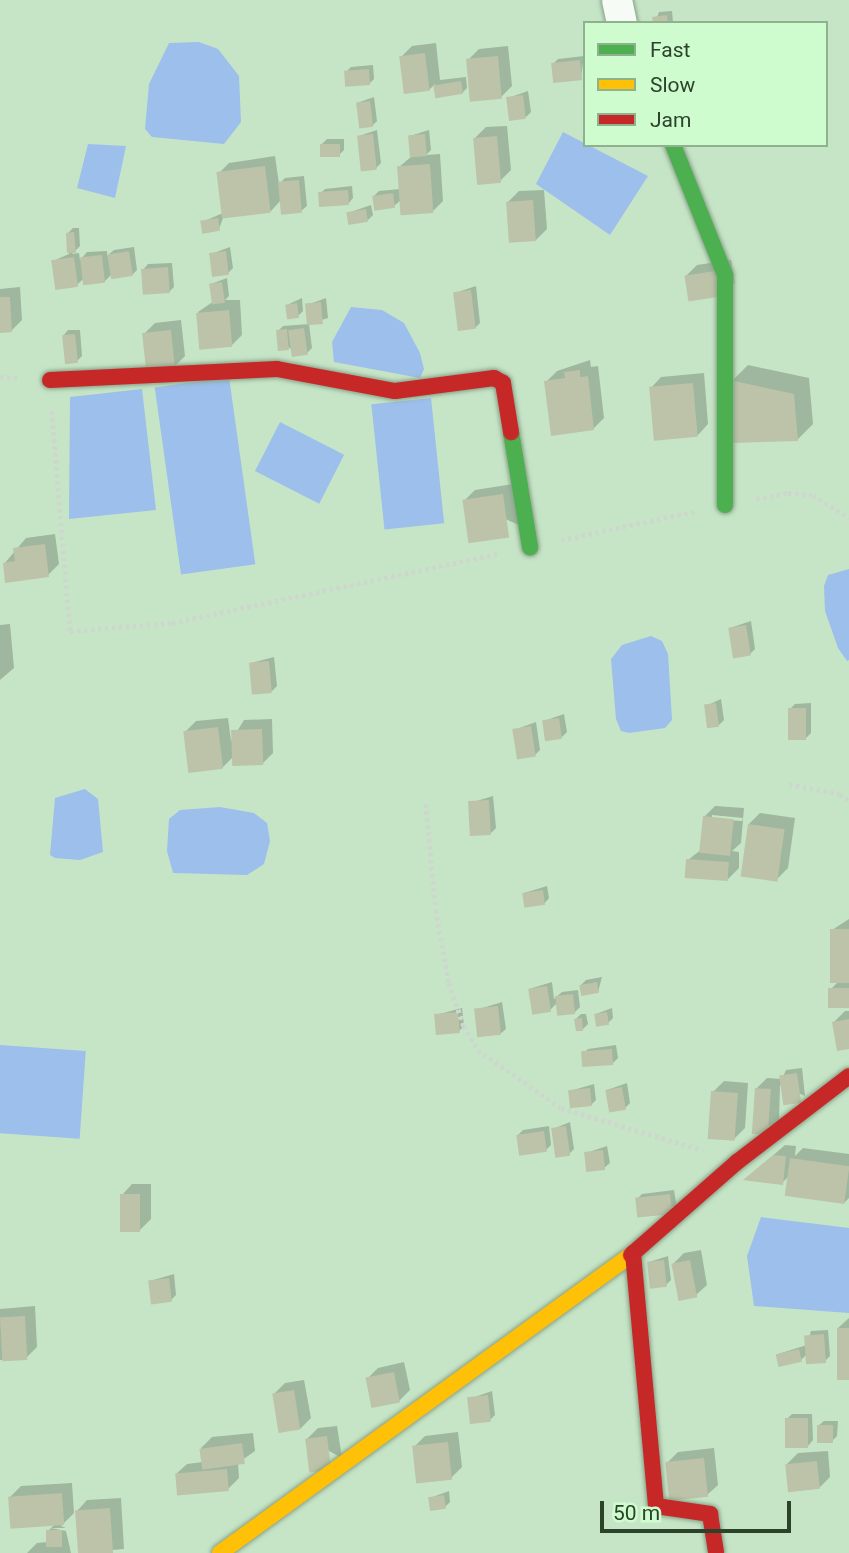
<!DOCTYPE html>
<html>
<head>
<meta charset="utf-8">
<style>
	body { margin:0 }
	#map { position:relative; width:849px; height:1553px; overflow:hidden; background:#c6e5c6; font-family:Roboto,sans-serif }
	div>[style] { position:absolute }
	.water>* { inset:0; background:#9cbfec; transform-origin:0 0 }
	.shadow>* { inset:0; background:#0003 }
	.building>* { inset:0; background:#bcc3a8; transform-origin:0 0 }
	.path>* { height:4.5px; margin-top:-2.25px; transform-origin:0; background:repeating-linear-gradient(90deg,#ced7ce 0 3.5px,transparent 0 7px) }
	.roads { filter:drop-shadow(0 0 2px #89a189) drop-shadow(0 0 2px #89a189) }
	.street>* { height:30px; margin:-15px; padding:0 15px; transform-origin:15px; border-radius:15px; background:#f6fbf6 }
	.fast>* { height:16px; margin:-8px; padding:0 8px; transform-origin:8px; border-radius:8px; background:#4caf50 }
	.slow>* { height:16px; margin:-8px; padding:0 8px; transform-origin:8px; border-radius:8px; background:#ffc107 }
	.jam>* { height:16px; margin:-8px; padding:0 8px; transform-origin:8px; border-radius:8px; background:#c62828 }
	span { translate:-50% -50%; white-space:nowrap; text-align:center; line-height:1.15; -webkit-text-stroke:5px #cffcce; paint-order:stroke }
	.legend { position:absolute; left:583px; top:21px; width:245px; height:126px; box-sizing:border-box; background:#cffcce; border:2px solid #8db28d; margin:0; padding:9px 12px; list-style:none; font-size:21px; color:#2b422b }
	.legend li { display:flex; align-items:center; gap:14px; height:35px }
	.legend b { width:35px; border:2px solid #8db28d }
	.scale { position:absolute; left:600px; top:1501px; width:191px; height:32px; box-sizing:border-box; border:4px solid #2b422b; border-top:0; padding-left:9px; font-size:21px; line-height:24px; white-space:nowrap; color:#2b422b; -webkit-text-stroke:5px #cffcce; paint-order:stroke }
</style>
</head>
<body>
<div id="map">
	<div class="water">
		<i style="clip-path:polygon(199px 42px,218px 49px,239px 76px,241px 122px,224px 144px,152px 137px,145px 129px,149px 84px,169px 43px)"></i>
		<i style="clip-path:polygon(563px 132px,648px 176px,610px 235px,536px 184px)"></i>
		<i style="clip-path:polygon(88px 144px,126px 146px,115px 198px,77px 188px)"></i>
		<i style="clip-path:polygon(351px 307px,382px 310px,404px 323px,420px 353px,424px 369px,420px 378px,334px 362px,332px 342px)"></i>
		<i style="left:229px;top:377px;width:189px;height:75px;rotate:82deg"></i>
		<i style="clip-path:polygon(142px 389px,156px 510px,69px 519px,70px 397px)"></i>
		<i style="left:431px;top:398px;width:126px;height:60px;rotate:84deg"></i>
		<i style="left:280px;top:422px;width:72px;height:55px;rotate:27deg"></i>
		<i style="clip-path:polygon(849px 569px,849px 660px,847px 661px,838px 648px,825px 611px,824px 586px,828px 575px)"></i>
		<i style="clip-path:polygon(651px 636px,662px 641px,668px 654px,672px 720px,665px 728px,629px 733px,621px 731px,616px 719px,611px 659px,622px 645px)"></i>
		<i style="clip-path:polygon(85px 789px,98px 799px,103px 852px,80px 860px,55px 858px,50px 855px,55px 798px)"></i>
		<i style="clip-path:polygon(220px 807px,254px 813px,267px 823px,270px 841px,264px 864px,247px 875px,173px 873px,167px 851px,169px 819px,180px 810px)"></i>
		<i style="left:0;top:1045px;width:86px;height:88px;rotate:4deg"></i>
		<i style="clip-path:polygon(761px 1217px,849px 1228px,849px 1313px,754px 1306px,747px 1256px)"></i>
	</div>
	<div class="shadow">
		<i style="clip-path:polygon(672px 11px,673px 23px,655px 23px,659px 12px)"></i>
		<i style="clip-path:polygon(436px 43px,440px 80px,466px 77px,467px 88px,462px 93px,436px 96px,435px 84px,429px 90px,401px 57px,412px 46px)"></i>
		<i style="clip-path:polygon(508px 46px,512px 86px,501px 97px,468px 60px,479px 49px)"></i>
		<i style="clip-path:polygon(584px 56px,581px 78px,553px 64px,558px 59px)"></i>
		<i style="clip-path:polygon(373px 65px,374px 79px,369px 84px,346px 72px,351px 67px)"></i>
		<i style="clip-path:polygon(528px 91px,531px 112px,526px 117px,508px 98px)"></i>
		<i style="clip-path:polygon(374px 97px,377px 121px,372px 126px,357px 103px)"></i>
		<i style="clip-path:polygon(507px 126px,511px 170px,500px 181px,475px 138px,486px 127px)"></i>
		<i style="clip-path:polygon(377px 130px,381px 163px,376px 168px,359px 136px)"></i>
		<i style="clip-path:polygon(429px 130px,431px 150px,426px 155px,440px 154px,443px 201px,432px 212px,401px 200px,394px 206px,374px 196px,379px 191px,400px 189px,399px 167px,412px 156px,410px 136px)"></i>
		<i style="clip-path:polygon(327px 139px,344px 139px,344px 150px,339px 155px,322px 144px)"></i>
		<i style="clip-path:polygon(275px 156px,279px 184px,285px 178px,304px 176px,307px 206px,301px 211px,281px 200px,271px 211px,223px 218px,219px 229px,202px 222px,223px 213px,218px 174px,229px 163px)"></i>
		<i style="clip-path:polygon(352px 186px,353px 198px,348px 204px,320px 194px,325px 189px)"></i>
		<i style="clip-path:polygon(544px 190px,547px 229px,536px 240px,508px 202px,519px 191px)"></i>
		<i style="clip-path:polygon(371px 205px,373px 215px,368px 220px,348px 213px)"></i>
		<i style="clip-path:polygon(73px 228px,79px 228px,80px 246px,72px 254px,79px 253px,80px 260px,87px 252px,107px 251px,107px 256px,114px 250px,134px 247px,137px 270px,132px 275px,112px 274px,104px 282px,84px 278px,77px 285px,53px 261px,69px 254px,68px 233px)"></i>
		<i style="clip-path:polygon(230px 247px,233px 268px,228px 273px,211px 254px)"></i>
		<i style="clip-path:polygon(731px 260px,735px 284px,686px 276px,697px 265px)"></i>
		<i style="clip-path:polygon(172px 263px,174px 287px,169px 292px,143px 270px,148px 264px)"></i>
		<i style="clip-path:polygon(227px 278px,229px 296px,225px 300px,240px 300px,242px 335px,231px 346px,198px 312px,214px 301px,211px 284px)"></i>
		<i style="clip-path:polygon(476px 286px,480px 323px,475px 328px,455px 293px)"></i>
		<i style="clip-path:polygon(20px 287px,22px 320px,11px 331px,0 331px,0 289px)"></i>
		<i style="clip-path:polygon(302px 298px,303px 311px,298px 316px,287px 305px)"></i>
		<i style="clip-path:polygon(326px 298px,328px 318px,309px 324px,312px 348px,307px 353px,289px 348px,278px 331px,283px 326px,309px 324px,307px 305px)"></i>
		<i style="clip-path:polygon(181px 320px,185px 356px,174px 367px,144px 334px,155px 323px)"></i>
		<i style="clip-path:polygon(68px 330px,80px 330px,82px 356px,77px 361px,63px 336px)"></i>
		<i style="clip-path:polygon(590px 360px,591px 367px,598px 366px,604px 418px,593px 429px,546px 382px,557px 371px)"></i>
		<i style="clip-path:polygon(748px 365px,809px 378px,813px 424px,797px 440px,732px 381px)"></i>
		<i style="clip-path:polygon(704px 373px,708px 424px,698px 435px,651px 388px,661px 377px)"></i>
		<i style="clip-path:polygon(514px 484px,519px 525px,464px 501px,475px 490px)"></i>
		<i style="clip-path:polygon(55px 534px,59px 564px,48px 575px,4px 564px,26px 538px)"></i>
		<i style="clip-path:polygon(751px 621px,755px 649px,750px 654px,730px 628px)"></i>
		<i style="clip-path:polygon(10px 624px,14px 668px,0 680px,0 625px)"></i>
		<i style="clip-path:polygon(274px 657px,277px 686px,272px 691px,251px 663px)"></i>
		<i style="clip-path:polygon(721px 699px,724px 720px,719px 725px,706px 706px)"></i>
		<i style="clip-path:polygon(811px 703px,811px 733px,806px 738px,790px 709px,795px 704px)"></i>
		<i style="clip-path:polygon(564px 714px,567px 732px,562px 737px,544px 721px)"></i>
		<i style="clip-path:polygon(228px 718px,231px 741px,244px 720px,272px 719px,273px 753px,262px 764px,234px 756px,222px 768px,185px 732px,196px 721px)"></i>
		<i style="clip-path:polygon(536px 722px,540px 750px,535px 755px,514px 730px)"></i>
		<i style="clip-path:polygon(493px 796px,496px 828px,491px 833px,470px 803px)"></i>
		<i style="clip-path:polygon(evenodd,715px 806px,744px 808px,741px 843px,732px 851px,739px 852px,739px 868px,728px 879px,688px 860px,702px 849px,704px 817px,715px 806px,712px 815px,743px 818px,742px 821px,712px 819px,712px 815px)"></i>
		<i style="clip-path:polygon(760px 813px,795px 818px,788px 868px,777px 879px,749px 824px)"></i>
		<i style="clip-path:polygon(547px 886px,549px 898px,544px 904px,524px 893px)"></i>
		<i style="clip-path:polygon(849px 919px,849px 1006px,830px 990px,838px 982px,832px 930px)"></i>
		<i style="clip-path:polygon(602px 977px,598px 992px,581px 985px,586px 980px)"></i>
		<i style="clip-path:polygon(552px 982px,554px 999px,562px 992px,578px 990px,580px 1007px,575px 1012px,557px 1003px,550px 1010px,529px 989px)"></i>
		<i style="clip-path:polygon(502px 1002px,506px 1029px,500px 1034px,476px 1010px)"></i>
		<i style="clip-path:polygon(462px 1008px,464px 1026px,459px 1031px,436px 1015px)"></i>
		<i style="clip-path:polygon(612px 1008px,613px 1018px,608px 1023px,596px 1014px)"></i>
		<i style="clip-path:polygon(845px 1011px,849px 1011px,849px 1047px,834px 1022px)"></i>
		<i style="clip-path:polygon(581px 1014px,586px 1014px,588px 1024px,583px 1029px,576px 1019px)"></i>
		<i style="clip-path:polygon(616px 1045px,618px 1058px,613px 1063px,583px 1054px,588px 1049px)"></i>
		<i style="clip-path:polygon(802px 1068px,805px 1096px,780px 1085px,779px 1122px,754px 1132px,756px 1089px,767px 1078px,782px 1079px,786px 1070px)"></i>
		<i style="clip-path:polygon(724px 1081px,748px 1083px,745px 1128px,734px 1139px,713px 1092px)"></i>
		<i style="clip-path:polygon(627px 1083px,630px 1103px,625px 1108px,607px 1090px)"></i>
		<i style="clip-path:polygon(594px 1084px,596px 1100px,591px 1105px,570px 1091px)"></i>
		<i style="clip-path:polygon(570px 1122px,574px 1149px,569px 1154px,553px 1129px)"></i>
		<i style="clip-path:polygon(549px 1126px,551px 1145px,546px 1150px,518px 1135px,523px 1130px)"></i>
		<i style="clip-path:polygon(785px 1145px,796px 1146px,795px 1156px,803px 1148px,849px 1154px,849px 1198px,844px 1203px,790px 1175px,782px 1183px,747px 1178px)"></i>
		<i style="clip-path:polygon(607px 1146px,610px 1163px,604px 1168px,586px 1153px)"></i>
		<i style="clip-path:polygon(132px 1184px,151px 1184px,151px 1219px,140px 1230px,122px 1195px)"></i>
		<i style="clip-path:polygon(674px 1190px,677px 1208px,637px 1199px,642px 1194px)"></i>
		<i style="clip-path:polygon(701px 1250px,707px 1285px,696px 1295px,673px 1264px,684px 1253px)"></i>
		<i style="clip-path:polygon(668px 1256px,671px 1280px,666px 1285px,649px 1262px)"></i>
		<i style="clip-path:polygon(174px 1274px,176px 1295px,171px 1300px,150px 1281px)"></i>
		<i style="clip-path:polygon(35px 1306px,37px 1347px,26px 1358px,0 1360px,0 1309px)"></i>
		<i style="clip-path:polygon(849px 1318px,849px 1378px,838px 1328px)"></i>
		<i style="clip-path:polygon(828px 1330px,830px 1356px,825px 1361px,808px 1353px,801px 1360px,778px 1354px,807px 1345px,811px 1331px)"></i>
		<i style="clip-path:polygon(404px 1362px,410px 1390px,399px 1401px,367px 1379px,378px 1368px)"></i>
		<i style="clip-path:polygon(304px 1380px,311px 1418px,300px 1429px,274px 1394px,285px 1383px)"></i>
		<i style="clip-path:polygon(492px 1391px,495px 1415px,490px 1420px,469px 1399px)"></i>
		<i style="clip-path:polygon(792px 1414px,812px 1414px,813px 1440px,808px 1446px,787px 1419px)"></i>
		<i style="clip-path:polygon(824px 1421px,838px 1421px,837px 1436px,832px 1441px,818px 1426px)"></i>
		<i style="clip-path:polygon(337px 1426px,342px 1458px,307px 1439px,318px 1428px)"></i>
		<i style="clip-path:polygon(458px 1432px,462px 1467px,451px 1478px,414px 1447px,425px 1436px)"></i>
		<i style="clip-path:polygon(253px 1433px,255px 1451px,238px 1463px,239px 1478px,228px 1489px,176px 1474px,187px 1464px,203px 1462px,201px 1448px,212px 1437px)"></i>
		<i style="clip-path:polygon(714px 1448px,718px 1485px,707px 1495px,667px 1463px,678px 1452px)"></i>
		<i style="clip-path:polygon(828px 1451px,830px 1477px,819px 1488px,787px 1464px,798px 1453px)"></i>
		<i style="clip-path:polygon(72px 1483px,74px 1513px,61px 1526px,66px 1528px,51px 1528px,66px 1531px,71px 1553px,27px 1553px,37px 1543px,48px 1542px,48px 1531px,55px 1524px,10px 1497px,21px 1486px)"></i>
		<i style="clip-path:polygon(449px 1491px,450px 1502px,445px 1507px,430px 1498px)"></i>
		<i style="clip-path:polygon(121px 1498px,124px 1549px,79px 1553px,77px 1511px,87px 1500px)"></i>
	</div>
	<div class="building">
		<i style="clip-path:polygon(667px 15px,668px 23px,653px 23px,652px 17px)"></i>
		<i style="left:425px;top:53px;width:38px;height:26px;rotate:83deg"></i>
		<i style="left:498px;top:56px;width:43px;height:32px;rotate:85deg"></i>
		<i style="left:580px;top:60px;width:20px;height:29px;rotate:84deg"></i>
		<i style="left:369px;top:69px;width:16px;height:25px;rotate:86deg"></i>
		<i style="left:461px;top:81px;width:13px;height:28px;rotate:81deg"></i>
		<i style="left:523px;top:95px;width:24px;height:17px;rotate:83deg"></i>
		<i style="left:370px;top:101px;width:26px;height:14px;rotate:83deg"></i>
		<i style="left:373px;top:134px;width:36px;height:16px;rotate:84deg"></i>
		<i style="left:425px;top:134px;width:22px;height:17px;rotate:85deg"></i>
		<i style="left:497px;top:136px;width:47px;height:24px;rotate:85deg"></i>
		<i style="left:320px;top:144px;width:20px;height:13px"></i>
		<i style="left:430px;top:164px;width:49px;height:33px;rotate:86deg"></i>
		<i style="left:265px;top:166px;width:47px;height:49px;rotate:83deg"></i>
		<i style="left:299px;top:180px;width:33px;height:21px;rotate:85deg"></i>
		<i style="left:348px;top:190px;width:15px;height:30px;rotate:86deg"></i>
		<i style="left:393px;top:193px;width:15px;height:21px;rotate:82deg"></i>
		<i style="left:533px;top:200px;width:41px;height:27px;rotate:86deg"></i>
		<i style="left:366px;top:209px;width:13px;height:20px;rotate:81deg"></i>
		<i style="left:218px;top:218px;width:13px;height:18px;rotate:81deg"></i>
		<i style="clip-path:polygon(74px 232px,76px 253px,67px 253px,66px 233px)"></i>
		<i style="left:129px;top:251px;width:25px;height:22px;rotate:81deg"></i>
		<i style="left:226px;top:251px;width:24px;height:17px;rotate:83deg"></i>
		<i style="left:102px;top:255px;width:28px;height:22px;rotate:84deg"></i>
		<i style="left:74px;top:257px;width:30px;height:23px;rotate:82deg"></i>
		<i style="left:168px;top:267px;width:26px;height:27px;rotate:86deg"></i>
		<i style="left:721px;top:270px;width:26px;height:37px;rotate:81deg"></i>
		<i style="left:222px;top:282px;width:21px;height:13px;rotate:82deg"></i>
		<i style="left:471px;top:290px;width:39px;height:18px;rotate:83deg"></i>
		<i style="clip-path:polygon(0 297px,10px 297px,12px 332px,0 333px)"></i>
		<i style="left:321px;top:302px;width:22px;height:16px;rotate:85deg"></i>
		<i style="left:297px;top:303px;width:15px;height:12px;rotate:82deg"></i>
		<i style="left:229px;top:310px;width:37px;height:33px;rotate:85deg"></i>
		<i style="left:304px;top:328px;width:27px;height:16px;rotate:82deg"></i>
		<i style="left:287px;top:329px;width:21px;height:11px;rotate:85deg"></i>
		<i style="left:171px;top:330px;width:38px;height:29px;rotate:84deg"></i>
		<i style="left:75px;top:334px;width:29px;height:13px;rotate:84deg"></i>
		<i style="clip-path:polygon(580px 370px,580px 377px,588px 376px,594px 430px,551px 436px,544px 381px,565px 378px,564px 372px)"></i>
		<i style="clip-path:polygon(730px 380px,794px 394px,798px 441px,732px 443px)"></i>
		<i style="left:693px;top:383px;width:54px;height:44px;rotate:85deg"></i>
		<i style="left:503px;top:494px;width:44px;height:41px;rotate:82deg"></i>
		<i style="clip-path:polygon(45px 544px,49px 577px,5px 583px,3px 563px,15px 561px,13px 548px)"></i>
		<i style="left:746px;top:625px;width:31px;height:18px;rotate:81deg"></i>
		<i style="left:269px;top:661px;width:32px;height:20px;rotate:85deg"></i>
		<i style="left:716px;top:703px;width:24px;height:12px;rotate:83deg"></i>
		<i style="left:788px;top:708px;width:18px;height:32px"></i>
		<i style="left:559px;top:718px;width:21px;height:17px;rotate:82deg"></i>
		<i style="left:531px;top:726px;width:31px;height:19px;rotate:81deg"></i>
		<i style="left:218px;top:727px;width:42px;height:35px;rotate:83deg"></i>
		<i style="left:262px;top:729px;width:36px;height:31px;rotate:88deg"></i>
		<i style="left:489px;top:800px;width:35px;height:21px;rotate:87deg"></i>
		<i style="left:703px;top:816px;width:31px;height:37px;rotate:6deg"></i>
		<i style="left:748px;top:824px;width:37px;height:53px;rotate:8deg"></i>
		<i style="left:686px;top:859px;width:43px;height:19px;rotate:4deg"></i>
		<i style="left:543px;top:890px;width:15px;height:21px;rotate:82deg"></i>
		<i style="left:849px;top:929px;width:54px;height:19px;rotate:90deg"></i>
		<i style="left:597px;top:982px;width:11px;height:18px;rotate:80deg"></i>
		<i style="left:547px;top:986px;width:26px;height:19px;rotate:81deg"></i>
		<i style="left:849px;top:988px;width:20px;height:21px;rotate:90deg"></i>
		<i style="left:573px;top:994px;width:20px;height:18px;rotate:84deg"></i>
		<i style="left:498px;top:1006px;width:29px;height:24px;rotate:84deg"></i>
		<i style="left:458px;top:1012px;width:21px;height:24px;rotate:85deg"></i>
		<i style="left:607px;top:1012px;width:13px;height:13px;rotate:81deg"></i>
		<i style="clip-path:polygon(582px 1018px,583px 1031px,576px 1031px,574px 1019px)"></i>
		<i style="clip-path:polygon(849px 1019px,849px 1049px,837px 1051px,832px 1022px)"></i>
		<i style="left:612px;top:1049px;width:16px;height:31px;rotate:86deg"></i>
		<i style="left:797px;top:1073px;width:30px;height:18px;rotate:82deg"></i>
		<i style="left:622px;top:1087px;width:23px;height:17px;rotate:80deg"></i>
		<i style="left:590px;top:1088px;width:18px;height:22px;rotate:84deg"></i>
		<i style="left:755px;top:1088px;width:16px;height:46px;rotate:4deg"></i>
		<i style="left:711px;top:1091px;width:27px;height:48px;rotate:4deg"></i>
		<i style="left:566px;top:1126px;width:30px;height:15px;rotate:82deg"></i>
		<i style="left:544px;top:1131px;width:21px;height:28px;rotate:82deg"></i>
		<i style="left:603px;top:1150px;width:20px;height:19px;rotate:84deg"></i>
		<i style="clip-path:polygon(773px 1155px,786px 1156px,783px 1185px,743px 1180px)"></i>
		<i style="left:790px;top:1158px;width:60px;height:38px;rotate:8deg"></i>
		<i style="left:120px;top:1194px;width:20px;height:38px"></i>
		<i style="left:670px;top:1194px;width:20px;height:35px;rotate:84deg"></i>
		<i style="left:664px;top:1260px;width:27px;height:17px;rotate:84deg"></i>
		<i style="left:690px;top:1260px;width:38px;height:19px;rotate:79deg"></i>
		<i style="left:169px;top:1278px;width:24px;height:21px;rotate:83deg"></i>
		<i style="left:25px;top:1316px;width:44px;height:25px;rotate:87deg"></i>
		<i style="left:837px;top:1328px;width:12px;height:52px"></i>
		<i style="left:824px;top:1334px;width:29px;height:20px;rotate:86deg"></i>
		<i style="left:799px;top:1349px;width:13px;height:24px;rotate:77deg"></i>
		<i style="left:394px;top:1372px;width:31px;height:29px;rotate:79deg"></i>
		<i style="left:294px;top:1390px;width:40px;height:22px;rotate:81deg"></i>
		<i style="left:488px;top:1395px;width:27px;height:21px;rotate:84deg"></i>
		<i style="left:785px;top:1418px;width:23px;height:30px"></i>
		<i style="left:817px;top:1425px;width:16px;height:18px"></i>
		<i style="left:327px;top:1436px;width:34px;height:22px;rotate:83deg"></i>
		<i style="left:448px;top:1442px;width:38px;height:36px;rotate:84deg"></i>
		<i style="left:242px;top:1443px;width:21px;height:43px;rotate:82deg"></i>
		<i style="left:704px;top:1458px;width:39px;height:39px;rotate:84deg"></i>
		<i style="left:817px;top:1461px;width:28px;height:32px;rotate:84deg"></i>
		<i style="left:227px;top:1469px;width:22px;height:52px;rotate:85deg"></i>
		<i style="left:62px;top:1493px;width:32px;height:54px;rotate:86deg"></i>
		<i style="left:444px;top:1495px;width:14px;height:16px;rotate:82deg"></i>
		<i style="left:110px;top:1508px;width:45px;height:35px;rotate:86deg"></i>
		<i style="left:46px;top:1530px;width:16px;height:17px"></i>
	</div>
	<div class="path">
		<i style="left:0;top:377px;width:20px;rotate:3deg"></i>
		<i style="left:52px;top:411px;width:221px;rotate:85.3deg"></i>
		<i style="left:70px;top:631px;width:102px;rotate:-4.5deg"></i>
		<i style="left:172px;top:623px;width:336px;rotate:-12deg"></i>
		<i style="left:756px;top:499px;width:33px;rotate:-11deg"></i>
		<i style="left:788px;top:493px;width:25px;rotate:5deg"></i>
		<i style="left:813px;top:495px;width:43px;rotate:32.6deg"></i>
		<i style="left:561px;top:540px;width:138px;rotate:-12.1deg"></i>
		<i style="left:789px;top:784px;width:52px;rotate:11.1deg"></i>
		<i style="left:840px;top:794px;width:11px;rotate:38deg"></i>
		<i style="left:426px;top:804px;width:106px;rotate:84.6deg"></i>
		<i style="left:436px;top:910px;width:74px;rotate:79.9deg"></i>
		<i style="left:449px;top:983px;width:46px;rotate:70.8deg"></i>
		<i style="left:464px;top:1026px;width:28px;rotate:60deg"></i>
		<i style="left:478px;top:1050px;width:101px;rotate:34.9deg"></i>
		<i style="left:561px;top:1108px;width:148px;rotate:16.5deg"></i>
	</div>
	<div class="roads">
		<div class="street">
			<i style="left:617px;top:0;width:24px;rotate:78deg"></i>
		</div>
		<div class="fast">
			<i style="left:673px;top:145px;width:140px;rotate:68.2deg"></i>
			<i style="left:725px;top:275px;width:230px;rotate:90deg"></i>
			<i style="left:511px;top:432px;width:117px;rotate:80.6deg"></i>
		</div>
		<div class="slow">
			<i style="left:220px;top:1553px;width:508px;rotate:-35.94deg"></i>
		</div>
		<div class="jam">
			<i style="left:50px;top:380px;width:227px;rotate:-2.8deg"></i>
			<i style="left:277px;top:369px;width:120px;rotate:10.6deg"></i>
			<i style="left:395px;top:391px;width:100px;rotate:-7.5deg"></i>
			<i style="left:494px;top:378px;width:10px;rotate:29deg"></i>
			<i style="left:503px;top:383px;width:50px;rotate:80.7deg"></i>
			<i style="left:633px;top:1253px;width:254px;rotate:84.8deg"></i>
			<i style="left:656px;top:1506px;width:55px;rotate:8.4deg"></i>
			<i style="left:710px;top:1514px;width:39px;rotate:81deg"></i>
			<i style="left:631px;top:1255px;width:141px;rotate:-41.3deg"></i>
			<i style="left:737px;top:1162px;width:141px;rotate:-37.5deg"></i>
		</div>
	</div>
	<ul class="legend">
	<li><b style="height:9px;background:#4caf50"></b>Fast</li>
	<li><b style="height:9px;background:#ffc107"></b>Slow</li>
	<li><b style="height:9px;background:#c62828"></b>Jam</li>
	</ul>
	<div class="scale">50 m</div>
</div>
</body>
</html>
